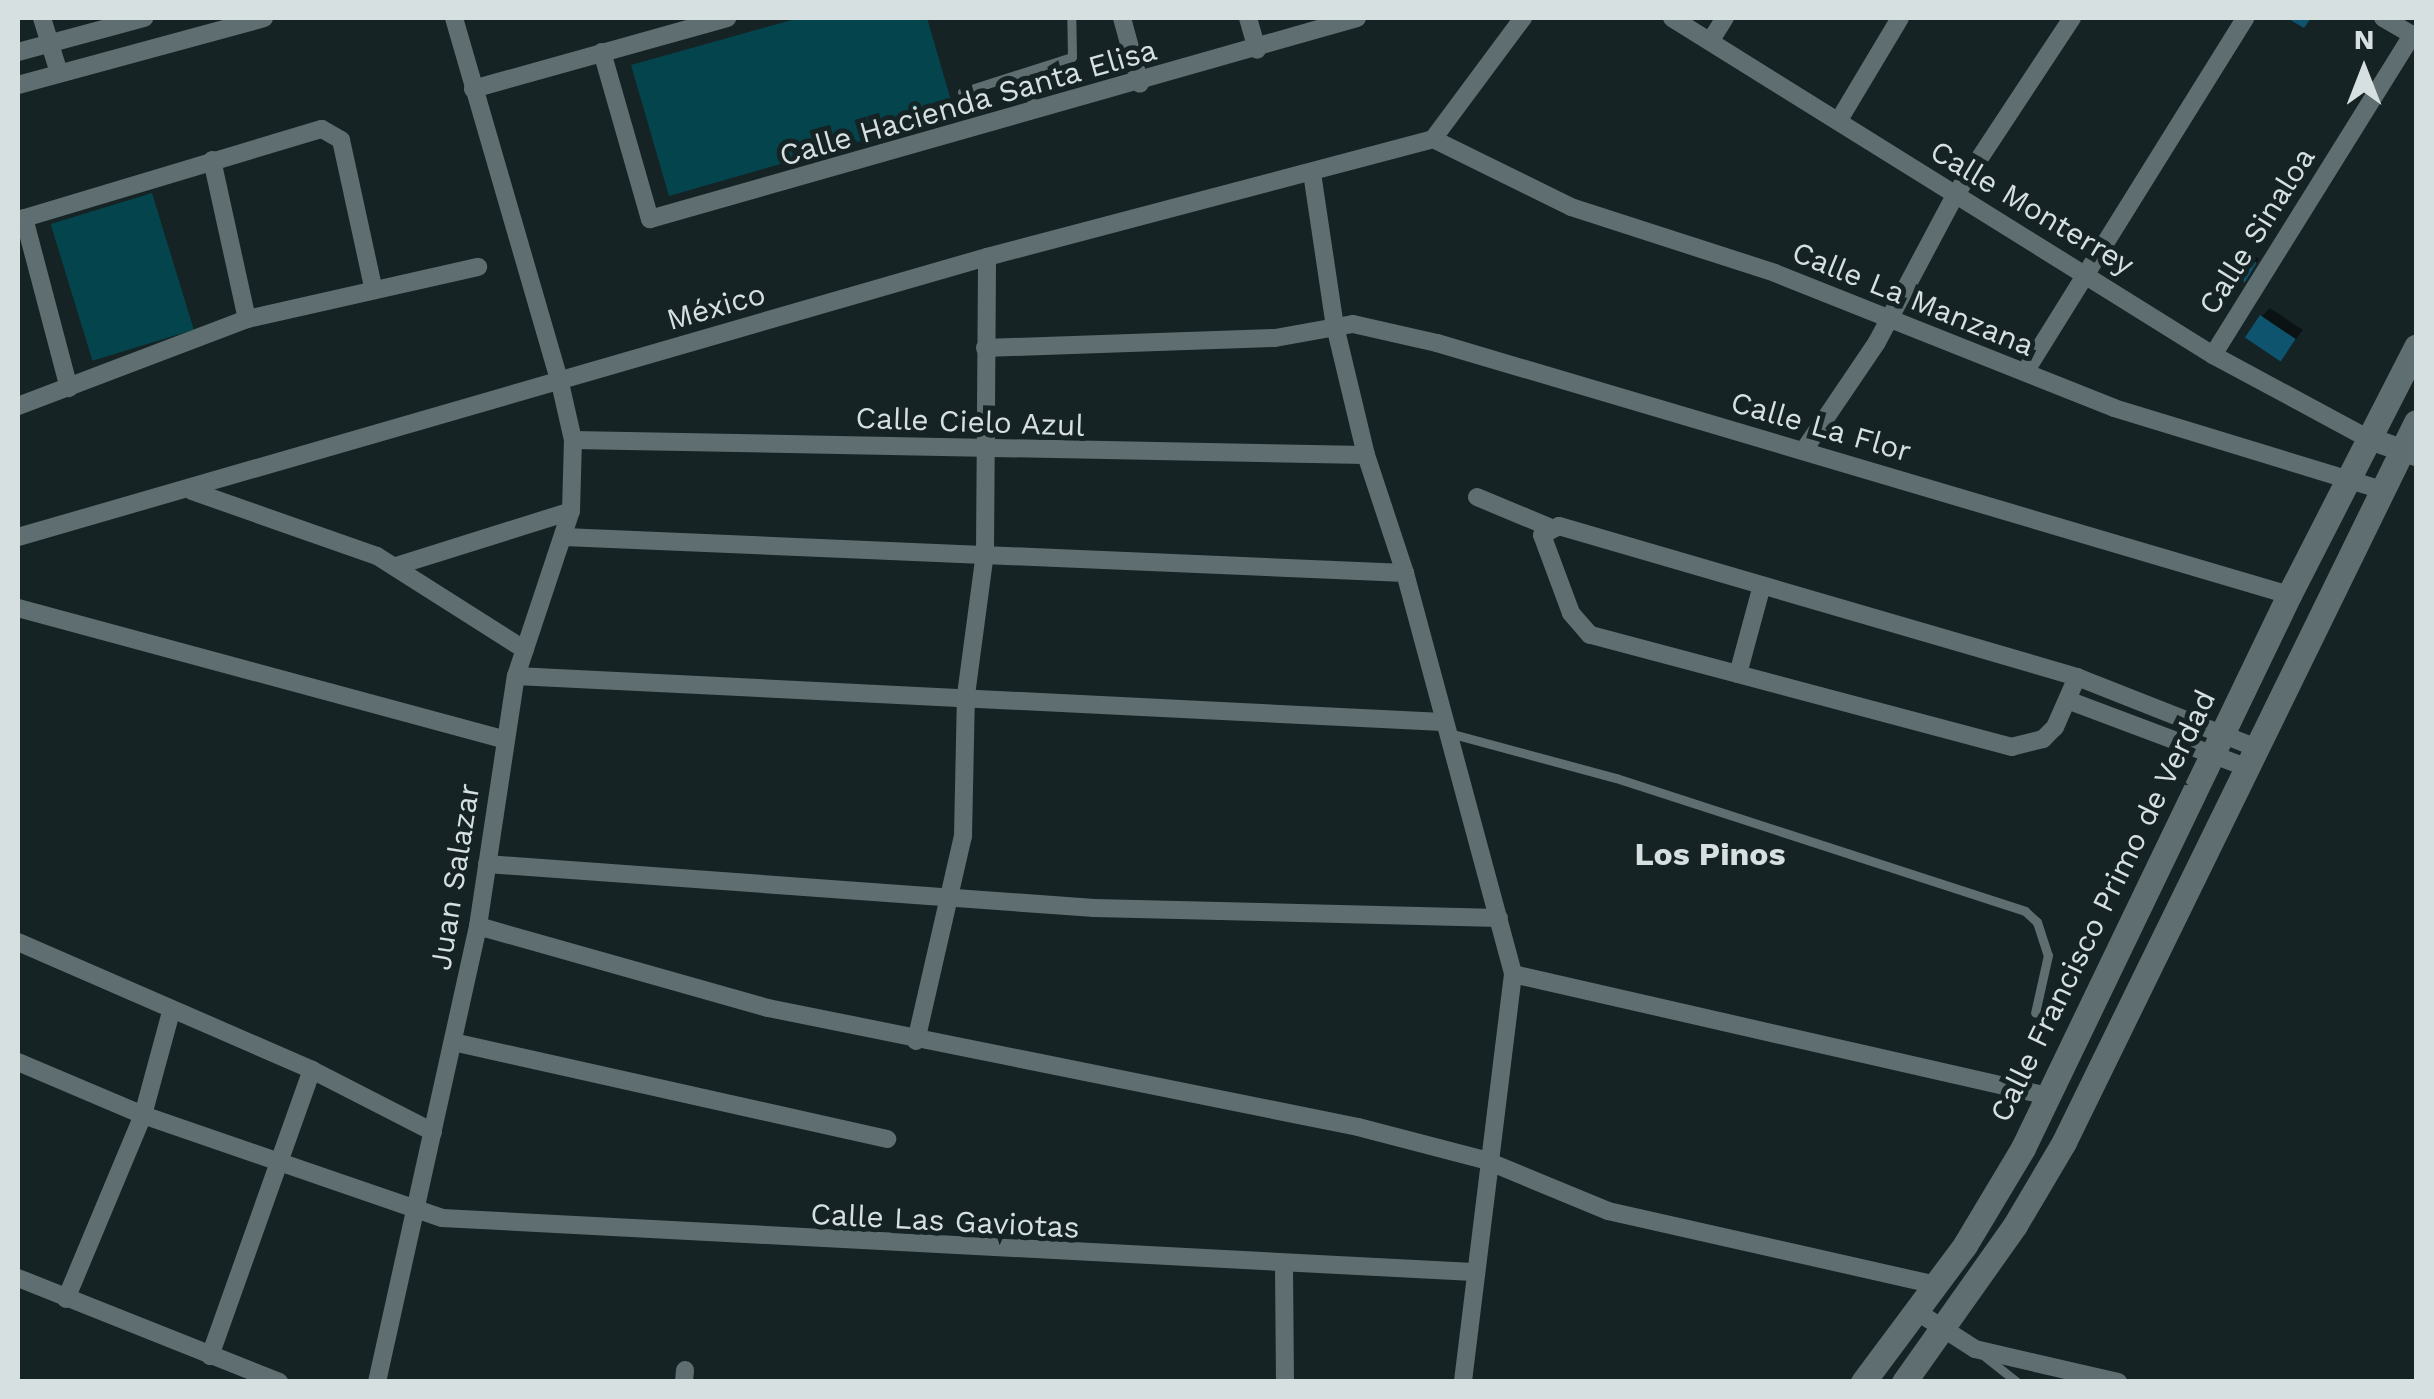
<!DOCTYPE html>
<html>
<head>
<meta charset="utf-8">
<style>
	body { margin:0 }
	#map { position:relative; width:2434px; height:1399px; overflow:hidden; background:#162325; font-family:"Work Sans",sans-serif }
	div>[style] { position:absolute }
	.green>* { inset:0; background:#04444c; transform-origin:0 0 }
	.shadow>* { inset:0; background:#0007 }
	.building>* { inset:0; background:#0e546e; transform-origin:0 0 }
	.service>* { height:9px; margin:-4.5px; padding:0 4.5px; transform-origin:4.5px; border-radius:4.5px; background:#5f6e71 }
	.minor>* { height:18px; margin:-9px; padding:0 9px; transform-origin:9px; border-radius:9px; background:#5f6e71 }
	.tertiary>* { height:22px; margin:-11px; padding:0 11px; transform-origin:11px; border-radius:11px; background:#5f6e71 }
	.secondary>* { height:25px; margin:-12.5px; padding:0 12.5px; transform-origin:12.5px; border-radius:12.5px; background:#5f6e71 }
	span { translate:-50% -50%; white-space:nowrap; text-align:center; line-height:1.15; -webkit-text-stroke:10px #162325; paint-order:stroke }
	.street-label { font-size:30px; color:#d7e0e1 }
	.neighbourhood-label { font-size:32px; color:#d7e0e1; font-weight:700 }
	.frame { position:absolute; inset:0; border:20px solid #d7e0e1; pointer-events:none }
	.north { position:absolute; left:2314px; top:20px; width:100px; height:100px; -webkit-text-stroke:8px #162325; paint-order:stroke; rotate:0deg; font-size:28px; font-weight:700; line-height:40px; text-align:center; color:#d7e0e1 }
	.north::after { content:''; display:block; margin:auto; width:35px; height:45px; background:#d7e0e1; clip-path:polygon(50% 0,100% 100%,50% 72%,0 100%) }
</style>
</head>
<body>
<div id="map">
	<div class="green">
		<i style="clip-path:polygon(799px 18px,927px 18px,955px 114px,669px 196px,631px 65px)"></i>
		<i style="left:152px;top:193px;width:143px;height:106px;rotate:73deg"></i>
	</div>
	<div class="shadow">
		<i style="clip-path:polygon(2248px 252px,2259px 259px,2247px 276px,2233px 273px)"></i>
		<i style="clip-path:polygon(2270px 308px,2303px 330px,2281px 358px,2262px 316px)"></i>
	</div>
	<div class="building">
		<i style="clip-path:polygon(2287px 18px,2311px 18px,2304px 28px)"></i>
		<i style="left:2242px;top:254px;width:17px;height:23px;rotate:31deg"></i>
		<i style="left:2260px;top:315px;width:43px;height:27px;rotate:34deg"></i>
	</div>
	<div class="service">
		<i style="left:1024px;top:75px;width:37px;rotate:73deg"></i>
		<i style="left:962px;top:92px;width:115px;rotate:-17.7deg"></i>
		<i style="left:1072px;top:57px;width:39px;rotate:-91deg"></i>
		<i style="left:1449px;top:733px;width:173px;rotate:15.1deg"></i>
		<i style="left:1616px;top:778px;width:430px;rotate:18deg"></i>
		<i style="left:2025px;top:911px;width:16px;rotate:43deg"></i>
		<i style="left:2037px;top:922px;width:35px;rotate:72deg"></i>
		<i style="left:2048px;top:955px;width:59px;rotate:102.6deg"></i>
		<i style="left:1983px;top:1355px;width:43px;rotate:38.5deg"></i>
	</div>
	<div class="minor">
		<i style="left:42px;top:18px;width:58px;rotate:72.8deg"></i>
		<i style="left:1122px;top:18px;width:68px;rotate:74.7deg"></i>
		<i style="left:1248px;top:18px;width:33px;rotate:74deg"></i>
		<i style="left:1672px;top:18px;width:637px;rotate:31.92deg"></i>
		<i style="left:2213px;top:355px;width:175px;rotate:28.3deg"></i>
		<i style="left:2383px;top:18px;width:38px;rotate:30deg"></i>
		<i style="left:1711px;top:40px;width:26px;rotate:-58deg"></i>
		<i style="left:18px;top:52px;width:131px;rotate:-15.1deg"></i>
		<i style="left:602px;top:52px;width:174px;rotate:74deg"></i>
		<i style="left:650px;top:219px;width:735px;rotate:-15.87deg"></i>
		<i style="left:18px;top:85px;width:255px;rotate:-15.2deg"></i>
		<i style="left:473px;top:89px;width:264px;rotate:-15.6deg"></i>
		<i style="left:1839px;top:120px;width:119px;rotate:-59.1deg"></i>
		<i style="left:1433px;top:139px;width:154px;rotate:26.2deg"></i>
		<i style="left:1571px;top:207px;width:214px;rotate:17.9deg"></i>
		<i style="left:1775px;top:273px;width:365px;rotate:21.7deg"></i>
		<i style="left:2114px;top:408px;width:280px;rotate:17deg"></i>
		<i style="left:1433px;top:139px;width:151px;rotate:-53.4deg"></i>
		<i style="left:212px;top:160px;width:163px;rotate:77.6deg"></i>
		<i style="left:1312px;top:173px;width:155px;rotate:81.5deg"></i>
		<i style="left:1335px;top:326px;width:133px;rotate:76.5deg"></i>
		<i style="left:1366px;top:455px;width:124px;rotate:71.7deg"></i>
		<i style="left:1405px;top:573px;width:415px;rotate:74.9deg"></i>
		<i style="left:1513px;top:974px;width:411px;rotate:97deg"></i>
		<i style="left:24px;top:218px;width:176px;rotate:75.2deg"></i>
		<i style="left:18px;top:220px;width:317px;rotate:-16.7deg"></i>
		<i style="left:322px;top:129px;width:22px;rotate:30deg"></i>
		<i style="left:341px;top:140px;width:150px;rotate:77.7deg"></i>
		<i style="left:985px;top:348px;width:290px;rotate:-2deg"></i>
		<i style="left:1275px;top:338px;width:79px;rotate:-10.2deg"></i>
		<i style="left:1353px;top:324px;width:86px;rotate:12.7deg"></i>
		<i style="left:1437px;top:343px;width:888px;rotate:16.48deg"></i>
		<i style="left:2213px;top:355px;width:377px;rotate:-58.1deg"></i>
		<i style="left:2025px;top:372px;width:417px;rotate:-58.1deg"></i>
		<i style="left:18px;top:406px;width:245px;rotate:-20.8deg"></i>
		<i style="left:247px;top:319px;width:237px;rotate:-12.7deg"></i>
		<i style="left:573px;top:440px;width:793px;rotate:1.08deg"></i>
		<i style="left:1804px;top:450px;width:130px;rotate:-55.9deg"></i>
		<i style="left:1877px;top:342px;width:164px;rotate:-62deg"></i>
		<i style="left:1954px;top:197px;width:214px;rotate:-56.6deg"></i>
		<i style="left:192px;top:491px;width:196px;rotate:19.4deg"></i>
		<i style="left:377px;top:556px;width:175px;rotate:32.4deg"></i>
		<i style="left:1477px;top:497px;width:78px;rotate:22.6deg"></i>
		<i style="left:18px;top:537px;width:1009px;rotate:-16.12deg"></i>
		<i style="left:987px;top:257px;width:461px;rotate:-14.8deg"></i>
		<i style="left:564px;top:537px;width:842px;rotate:2.45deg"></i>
		<i style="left:396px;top:566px;width:183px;rotate:-17.4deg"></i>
		<i style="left:18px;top:608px;width:502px;rotate:15.12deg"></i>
		<i style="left:1738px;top:674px;width:88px;rotate:-74.9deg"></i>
		<i style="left:516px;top:676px;width:928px;rotate:2.84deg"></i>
		<i style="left:2077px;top:677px;width:55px;rotate:113.7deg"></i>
		<i style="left:2055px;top:727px;width:17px;rotate:135deg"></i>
		<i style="left:2043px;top:739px;width:32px;rotate:166deg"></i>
		<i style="left:2012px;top:747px;width:437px;rotate:-165.1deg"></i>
		<i style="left:1590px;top:635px;width:29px;rotate:-131deg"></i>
		<i style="left:1571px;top:613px;width:83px;rotate:-110.4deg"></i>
		<i style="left:1542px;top:535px;width:19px;rotate:-28deg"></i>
		<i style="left:1559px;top:526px;width:540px;rotate:16.25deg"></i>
		<i style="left:2077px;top:677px;width:191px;rotate:21.5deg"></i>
		<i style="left:2070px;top:701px;width:188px;rotate:20.6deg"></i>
		<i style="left:487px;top:864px;width:609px;rotate:4.15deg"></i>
		<i style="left:1094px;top:908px;width:405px;rotate:1.4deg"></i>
		<i style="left:478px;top:926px;width:301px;rotate:15.8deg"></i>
		<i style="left:768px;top:1008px;width:602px;rotate:11.4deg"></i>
		<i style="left:1358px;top:1127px;width:131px;rotate:14.6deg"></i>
		<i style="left:1485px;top:1160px;width:133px;rotate:22.5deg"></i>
		<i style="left:1608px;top:1211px;width:336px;rotate:12.7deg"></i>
		<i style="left:18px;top:942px;width:321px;rotate:23.5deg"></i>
		<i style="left:312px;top:1070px;width:136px;rotate:27.1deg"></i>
		<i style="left:1513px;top:974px;width:549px;rotate:12.85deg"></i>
		<i style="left:916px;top:1041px;width:210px;rotate:-77.1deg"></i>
		<i style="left:963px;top:836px;width:141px;rotate:-88.8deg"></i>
		<i style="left:966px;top:695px;width:144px;rotate:-82.4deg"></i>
		<i style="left:985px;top:552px;width:295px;rotate:-89.6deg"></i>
		<i style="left:453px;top:1042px;width:445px;rotate:12.6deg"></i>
		<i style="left:18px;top:1062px;width:136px;rotate:23deg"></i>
		<i style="left:143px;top:1115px;width:316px;rotate:19deg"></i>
		<i style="left:442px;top:1218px;width:1033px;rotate:3deg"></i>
		<i style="left:1284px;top:1267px;width:115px;rotate:89.5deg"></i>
		<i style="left:18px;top:1278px;width:281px;rotate:21.7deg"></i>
		<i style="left:66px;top:1299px;width:199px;rotate:-67.3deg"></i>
		<i style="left:143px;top:1115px;width:107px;rotate:-74.8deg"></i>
		<i style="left:1916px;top:1311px;width:70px;rotate:32.8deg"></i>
		<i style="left:1975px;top:1349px;width:147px;rotate:13deg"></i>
		<i style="left:210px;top:1356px;width:304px;rotate:-70.4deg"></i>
		<i style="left:377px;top:1382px;width:467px;rotate:-77.5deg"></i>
		<i style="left:478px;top:926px;width:253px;rotate:-81.4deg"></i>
		<i style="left:516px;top:676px;width:174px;rotate:-71.6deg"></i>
		<i style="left:571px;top:511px;width:71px;rotate:-88.4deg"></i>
		<i style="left:573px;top:440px;width:58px;rotate:-102.8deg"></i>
		<i style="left:560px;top:383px;width:380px;rotate:-106.2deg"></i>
		<i style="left:684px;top:1382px;width:12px;rotate:-85deg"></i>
	</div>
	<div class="tertiary">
		<i style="left:2367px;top:438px;width:52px;rotate:19.1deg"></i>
	</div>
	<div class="secondary">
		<i style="left:1863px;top:1382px;width:171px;rotate:-53.3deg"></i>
		<i style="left:1965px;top:1245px;width:113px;rotate:-59.1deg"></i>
		<i style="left:2023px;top:1148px;width:614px;rotate:-64.31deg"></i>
		<i style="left:2289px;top:595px;width:279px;rotate:-62.9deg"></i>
		<i style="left:1904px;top:1382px;width:192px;rotate:-54.7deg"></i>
		<i style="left:2015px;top:1225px;width:96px;rotate:-59.4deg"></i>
		<i style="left:2064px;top:1142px;width:801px;rotate:-63.95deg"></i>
	</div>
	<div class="street-label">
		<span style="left:968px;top:103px;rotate:-16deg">Calle Hacienda Santa Elisa</span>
		<span style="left:2032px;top:208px;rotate:31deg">Calle Monterrey</span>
		<span style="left:2257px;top:231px;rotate:-58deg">Calle Sinaloa</span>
		<span style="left:1913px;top:299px;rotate:22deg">Calle La Manzana</span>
		<span style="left:716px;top:307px;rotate:-16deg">México</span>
		<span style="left:970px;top:422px;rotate:2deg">Calle Cielo Azul</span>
		<span style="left:1821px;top:427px;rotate:16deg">Calle La Flor</span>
		<span style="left:455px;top:877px;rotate:-81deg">Juan Salazar</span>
		<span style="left:2103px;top:906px;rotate:-64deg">Calle Francisco Primo de Verdad</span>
		<span style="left:945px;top:1221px;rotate:3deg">Calle Las Gaviotas</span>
	</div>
	<div class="neighbourhood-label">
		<span style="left:1710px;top:854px">Los Pinos</span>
	</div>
	<div class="frame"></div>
	<div class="north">N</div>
</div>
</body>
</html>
